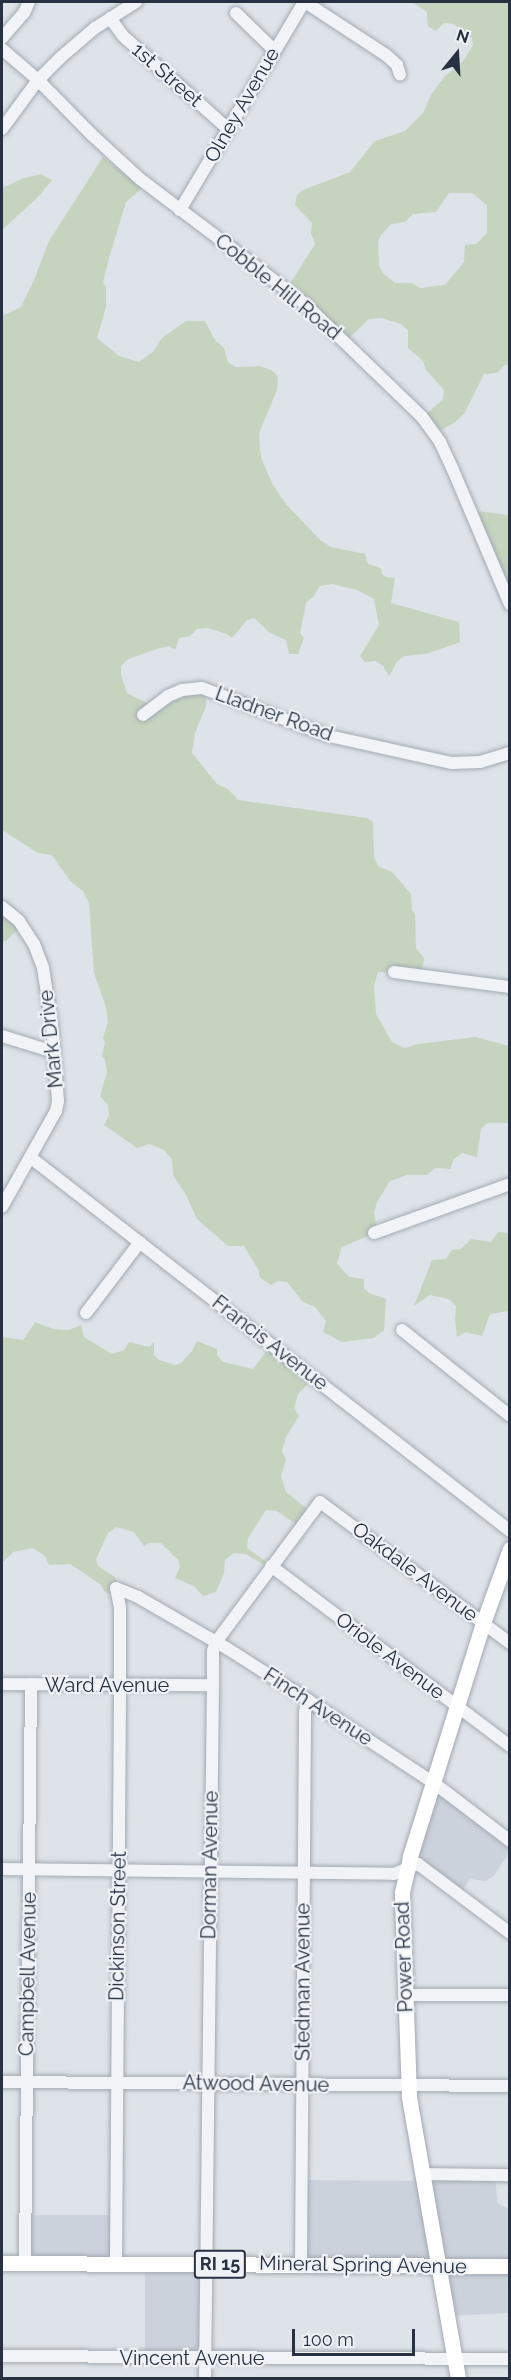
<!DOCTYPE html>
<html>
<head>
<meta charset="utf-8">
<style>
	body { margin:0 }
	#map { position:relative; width:511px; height:2380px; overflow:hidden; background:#dee3e9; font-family:Raleway,sans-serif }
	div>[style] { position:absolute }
	.built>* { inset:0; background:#ccd2db; transform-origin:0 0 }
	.green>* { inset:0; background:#c5d3bf }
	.roads { filter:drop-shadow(0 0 2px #a3aab3) drop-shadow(0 0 2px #a3aab3) }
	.minor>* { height:12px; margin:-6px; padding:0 6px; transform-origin:6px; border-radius:6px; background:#f1f3f7 }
	.major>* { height:15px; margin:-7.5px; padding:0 7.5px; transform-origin:7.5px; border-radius:7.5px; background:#fff }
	span { translate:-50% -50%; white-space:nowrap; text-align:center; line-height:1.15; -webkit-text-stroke:4.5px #eef2f6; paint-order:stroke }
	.shield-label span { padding:2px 4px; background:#eef2f6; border:2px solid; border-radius:4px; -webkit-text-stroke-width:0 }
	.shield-label { font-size:18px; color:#273141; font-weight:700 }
	.street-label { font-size:20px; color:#273141 }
	.frame { position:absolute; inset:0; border:3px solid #273141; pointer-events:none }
	.north { position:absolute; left:427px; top:24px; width:60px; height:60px; -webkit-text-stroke:4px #eef2f6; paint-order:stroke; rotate:18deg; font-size:16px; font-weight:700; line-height:24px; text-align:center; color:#273141 }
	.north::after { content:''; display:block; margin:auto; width:21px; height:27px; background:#273141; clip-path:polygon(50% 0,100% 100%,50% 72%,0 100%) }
	.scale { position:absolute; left:292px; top:2329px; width:123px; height:27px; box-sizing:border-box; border:3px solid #273141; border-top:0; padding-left:8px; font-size:18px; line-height:21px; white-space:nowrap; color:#273141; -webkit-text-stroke:4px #eef2f6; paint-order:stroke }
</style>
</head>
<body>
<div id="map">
	<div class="built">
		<i style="clip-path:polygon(432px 1788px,509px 1842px,509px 1853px,493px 1877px,485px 1881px,470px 1879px,459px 1896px,411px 1858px)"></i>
		<i style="clip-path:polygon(424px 2177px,495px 2179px,498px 2204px,509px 2209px,509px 2313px,447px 2316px,439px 2270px,302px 2266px,301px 2180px,423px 2181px)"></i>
		<i style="left:116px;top:2215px;width:49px;height:87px;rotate:90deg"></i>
		<i style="left:206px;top:2266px;width:94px;height:61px;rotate:90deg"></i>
	</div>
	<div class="green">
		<i style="clip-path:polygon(evenodd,412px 2px,509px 2px,509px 365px,505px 365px,497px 373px,484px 374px,464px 414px,454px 423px,432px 435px,421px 419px,443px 399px,444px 390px,426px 370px,423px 361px,408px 348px,408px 330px,401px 324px,382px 318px,369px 319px,346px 341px,286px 290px,315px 244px,311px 233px,312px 223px,295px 205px,297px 195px,303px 190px,350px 172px,375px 141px,405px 131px,423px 113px,431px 95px,444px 77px,464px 60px,473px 45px,472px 38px,454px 24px,444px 23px,436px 31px,428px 26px,427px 12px,412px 2px,449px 193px,472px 193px,487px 205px,487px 233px,476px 244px,465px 245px,464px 262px,445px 285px,420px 288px,412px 283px,395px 283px,383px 273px,379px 265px,378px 242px,381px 235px,391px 224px,405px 222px,413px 214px,436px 212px,449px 193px)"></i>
		<i style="clip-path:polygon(103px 157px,142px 188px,126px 202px,109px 258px,103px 282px,106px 287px,106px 307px,97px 338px,119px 356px,139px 362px,153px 352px,162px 338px,186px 321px,205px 321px,215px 340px,224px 348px,228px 362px,235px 367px,260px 366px,273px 371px,278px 377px,277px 390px,259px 433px,260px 451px,263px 463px,273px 485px,286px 504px,320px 540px,331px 547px,365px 554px,368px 564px,381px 568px,382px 574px,386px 577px,395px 578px,391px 603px,459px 622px,460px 642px,426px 654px,404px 656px,397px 662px,389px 676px,383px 666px,376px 661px,365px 662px,360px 656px,379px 625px,374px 599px,357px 590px,332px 584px,320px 586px,314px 596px,306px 603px,300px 633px,304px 638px,298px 654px,289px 654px,286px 640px,270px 633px,254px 618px,247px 620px,232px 638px,227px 634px,207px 628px,197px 629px,190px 636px,179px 638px,175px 650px,169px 646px,160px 648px,128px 659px,121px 666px,121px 675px,127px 693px,151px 705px,163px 697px,206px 691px,206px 706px,195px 733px,192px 753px,217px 784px,228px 789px,238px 800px,367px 818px,373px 822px,374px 857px,378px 866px,392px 872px,411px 894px,412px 910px,415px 914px,416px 948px,424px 958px,421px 976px,378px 972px,374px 986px,376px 1014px,392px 1042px,405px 1048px,418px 1044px,476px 1037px,509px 1046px,509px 1123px,487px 1123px,481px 1129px,477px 1157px,462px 1153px,454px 1159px,450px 1169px,435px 1168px,427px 1175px,407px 1175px,390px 1181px,377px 1202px,374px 1213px,377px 1232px,342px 1247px,337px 1263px,341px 1268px,349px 1277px,364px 1279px,364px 1288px,369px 1293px,386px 1299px,384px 1330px,374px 1338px,342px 1342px,323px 1332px,326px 1321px,315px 1307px,303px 1302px,287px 1282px,278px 1281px,271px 1285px,259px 1277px,259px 1271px,244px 1246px,228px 1246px,197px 1219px,186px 1195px,173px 1175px,172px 1159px,164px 1150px,149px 1144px,137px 1148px,104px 1125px,109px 1115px,108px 1105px,100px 1096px,107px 1072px,105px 1060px,102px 1056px,105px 1042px,103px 1038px,108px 1022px,106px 1007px,94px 973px,89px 903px,83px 891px,71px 882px,52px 855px,38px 853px,2px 830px,2px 316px,21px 307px,34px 280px,49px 241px)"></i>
		<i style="clip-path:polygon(41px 174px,52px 180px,38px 197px,2px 230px,2px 188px,24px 178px)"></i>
		<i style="clip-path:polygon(476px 511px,509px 515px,509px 589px)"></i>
		<i style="clip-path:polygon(2px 909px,20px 927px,6px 941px,2px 942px)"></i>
		<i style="clip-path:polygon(498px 1232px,509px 1233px,509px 1311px,490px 1314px,482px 1336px,466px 1332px,457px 1337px,455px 1319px,456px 1306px,449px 1299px,430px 1295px,414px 1306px,432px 1260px,446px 1259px,452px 1250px,461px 1249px,471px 1239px,491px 1242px)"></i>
		<i style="clip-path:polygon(35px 1322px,53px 1329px,69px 1330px,81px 1325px,84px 1337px,112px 1354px,124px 1350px,129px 1342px,149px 1347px,154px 1342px,154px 1355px,159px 1360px,175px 1365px,181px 1363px,192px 1351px,197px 1341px,217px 1349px,217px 1355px,223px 1362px,253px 1369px,271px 1345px,313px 1379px,298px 1394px,294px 1408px,299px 1416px,286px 1437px,282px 1451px,286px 1460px,281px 1476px,286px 1492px,311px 1512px,300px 1527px,277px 1511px,266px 1510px,248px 1538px,247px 1548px,272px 1566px,270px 1569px,246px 1554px,234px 1553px,225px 1560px,224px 1573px,216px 1592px,203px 1596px,194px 1586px,175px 1578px,180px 1567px,179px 1561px,161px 1543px,148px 1543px,144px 1546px,134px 1532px,116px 1527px,108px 1533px,96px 1559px,98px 1566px,115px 1577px,123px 1593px,121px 1598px,105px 1592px,100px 1584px,70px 1564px,49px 1565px,45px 1556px,33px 1548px,13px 1552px,2px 1563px,2px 1337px,23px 1340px)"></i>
	</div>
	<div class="roads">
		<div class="minor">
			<i style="left:305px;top:2px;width:97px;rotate:33.2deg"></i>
			<i style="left:386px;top:55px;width:15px;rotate:42deg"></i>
			<i style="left:397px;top:65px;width:10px;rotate:73deg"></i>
			<i style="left:236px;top:13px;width:53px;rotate:44.2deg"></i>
			<i style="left:110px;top:18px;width:22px;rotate:54deg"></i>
			<i style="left:123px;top:36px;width:140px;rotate:41.5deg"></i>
			<i style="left:2px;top:38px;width:33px;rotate:-49deg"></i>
			<i style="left:24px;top:13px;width:12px;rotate:-66deg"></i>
			<i style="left:2px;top:49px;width:48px;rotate:40.7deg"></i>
			<i style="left:38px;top:80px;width:76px;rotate:45.5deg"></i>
			<i style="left:91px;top:134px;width:67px;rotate:42.6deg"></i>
			<i style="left:140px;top:179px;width:206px;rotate:37.1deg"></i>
			<i style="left:304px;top:303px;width:164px;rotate:44deg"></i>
			<i style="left:422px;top:417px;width:31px;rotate:54deg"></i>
			<i style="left:440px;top:442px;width:31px;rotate:65deg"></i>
			<i style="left:453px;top:470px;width:146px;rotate:67deg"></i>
			<i style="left:2px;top:129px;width:61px;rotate:-53.7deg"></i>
			<i style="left:38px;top:80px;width:33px;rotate:-45deg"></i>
			<i style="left:61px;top:57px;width:45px;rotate:-40.5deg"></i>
			<i style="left:95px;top:28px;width:49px;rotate:-32.4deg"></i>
			<i style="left:180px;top:210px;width:242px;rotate:-59.2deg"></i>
			<i style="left:143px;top:715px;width:31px;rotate:-37deg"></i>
			<i style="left:168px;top:696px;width:15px;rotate:-23deg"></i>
			<i style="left:182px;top:690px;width:20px;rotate:-6deg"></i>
			<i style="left:202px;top:688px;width:136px;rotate:20.7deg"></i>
			<i style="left:329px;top:736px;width:126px;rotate:12.4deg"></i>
			<i style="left:452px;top:763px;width:28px;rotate:-2deg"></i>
			<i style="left:480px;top:762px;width:31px;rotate:-17deg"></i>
			<i style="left:2px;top:907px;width:22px;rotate:39deg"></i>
			<i style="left:19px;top:921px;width:27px;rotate:57deg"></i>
			<i style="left:34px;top:944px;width:26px;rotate:69deg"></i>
			<i style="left:43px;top:968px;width:58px;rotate:81deg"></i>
			<i style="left:52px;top:1025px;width:76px;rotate:85.5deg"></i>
			<i style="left:58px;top:1101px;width:10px;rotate:101deg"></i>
			<i style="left:56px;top:1111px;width:110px;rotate:119.4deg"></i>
			<i style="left:394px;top:972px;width:117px;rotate:7.4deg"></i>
			<i style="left:2px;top:1036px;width:54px;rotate:17.1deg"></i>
			<i style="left:30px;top:1157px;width:609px;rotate:37.92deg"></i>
			<i style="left:374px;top:1233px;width:145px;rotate:-19.8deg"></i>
			<i style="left:86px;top:1313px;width:89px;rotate:-52.7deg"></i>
			<i style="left:402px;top:1330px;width:138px;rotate:38.5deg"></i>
			<i style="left:271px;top:1566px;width:299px;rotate:37deg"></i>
			<i style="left:116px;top:1588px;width:24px;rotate:22deg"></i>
			<i style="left:138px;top:1597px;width:104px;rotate:30deg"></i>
			<i style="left:228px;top:1649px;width:95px;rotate:32.5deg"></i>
			<i style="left:308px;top:1700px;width:151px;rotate:33.4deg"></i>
			<i style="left:434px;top:1783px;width:96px;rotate:37.3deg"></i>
			<i style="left:2px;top:1684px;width:211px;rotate:0.3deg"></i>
			<i style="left:2px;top:1869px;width:392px;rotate:0.7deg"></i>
			<i style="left:394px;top:1874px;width:26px;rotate:-23deg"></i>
			<i style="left:418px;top:1864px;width:115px;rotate:36.9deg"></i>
			<i style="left:404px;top:1995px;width:106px"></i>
			<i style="left:2px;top:2082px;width:508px;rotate:0.45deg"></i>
			<i style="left:423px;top:2174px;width:87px;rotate:0.7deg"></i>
			<i style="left:25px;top:2263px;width:579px;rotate:-89.41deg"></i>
			<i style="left:116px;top:2264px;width:578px;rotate:-89.6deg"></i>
			<i style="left:120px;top:1686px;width:78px;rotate:-90deg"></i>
			<i style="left:120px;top:1608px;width:20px;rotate:-101deg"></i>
			<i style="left:301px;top:2264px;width:552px;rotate:-89.58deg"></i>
			<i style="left:305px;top:1712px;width:12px;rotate:-76deg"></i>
			<i style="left:2px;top:2356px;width:508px;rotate:0.34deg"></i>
			<i style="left:205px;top:2378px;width:693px;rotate:-89.34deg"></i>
			<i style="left:213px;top:1685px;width:34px;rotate:-90deg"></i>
			<i style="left:213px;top:1651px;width:9px;rotate:-72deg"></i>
			<i style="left:216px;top:1642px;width:174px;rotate:-53.4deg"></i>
			<i style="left:320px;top:1502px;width:237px;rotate:36.6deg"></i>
		</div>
		<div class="major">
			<i style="left:2px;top:2263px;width:508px;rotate:0.34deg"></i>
			<i style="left:458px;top:2378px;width:286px;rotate:-99.9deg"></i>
			<i style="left:409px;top:2096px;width:204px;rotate:-92deg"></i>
			<i style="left:402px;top:1892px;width:37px;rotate:-77deg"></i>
			<i style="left:410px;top:1856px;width:244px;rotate:-72.6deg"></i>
			<i style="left:483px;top:1623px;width:79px;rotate:-70deg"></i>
		</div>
	</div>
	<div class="shield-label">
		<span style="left:220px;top:2264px">RI 15</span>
	</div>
	<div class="street-label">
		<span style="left:167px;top:75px;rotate:41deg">1st Street</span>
		<span style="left:242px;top:105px;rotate:-60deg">Olney Avenue</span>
		<span style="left:278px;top:287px;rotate:39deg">Cobble Hill Road</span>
		<span style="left:274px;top:714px;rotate:20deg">Lladner Road</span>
		<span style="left:51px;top:1039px;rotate:-96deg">Mark Drive</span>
		<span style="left:270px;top:1343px;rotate:38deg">Francis Avenue</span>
		<span style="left:415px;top:1572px;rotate:37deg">Oakdale Avenue</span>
		<span style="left:390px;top:1656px;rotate:37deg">Oriole Avenue</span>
		<span style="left:107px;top:1685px">Ward Avenue</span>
		<span style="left:318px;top:1707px;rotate:33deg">Finch Avenue</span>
		<span style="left:210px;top:1865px;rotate:-89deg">Dorman Avenue</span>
		<span style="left:118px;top:1926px;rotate:-89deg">Dickinson Street</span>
		<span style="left:404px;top:1957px;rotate:-92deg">Power Road</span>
		<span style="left:28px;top:1974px;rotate:-89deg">Campbell Avenue</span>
		<span style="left:303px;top:1982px;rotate:-90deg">Stedman Avenue</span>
		<span style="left:256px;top:2084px;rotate:1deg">Atwood Avenue</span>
		<span style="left:363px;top:2265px;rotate:1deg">Mineral Spring Avenue</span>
		<span style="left:192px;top:2358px">Vincent Avenue</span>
	</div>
	<div class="frame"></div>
	<div class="north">N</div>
	<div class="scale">100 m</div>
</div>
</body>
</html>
